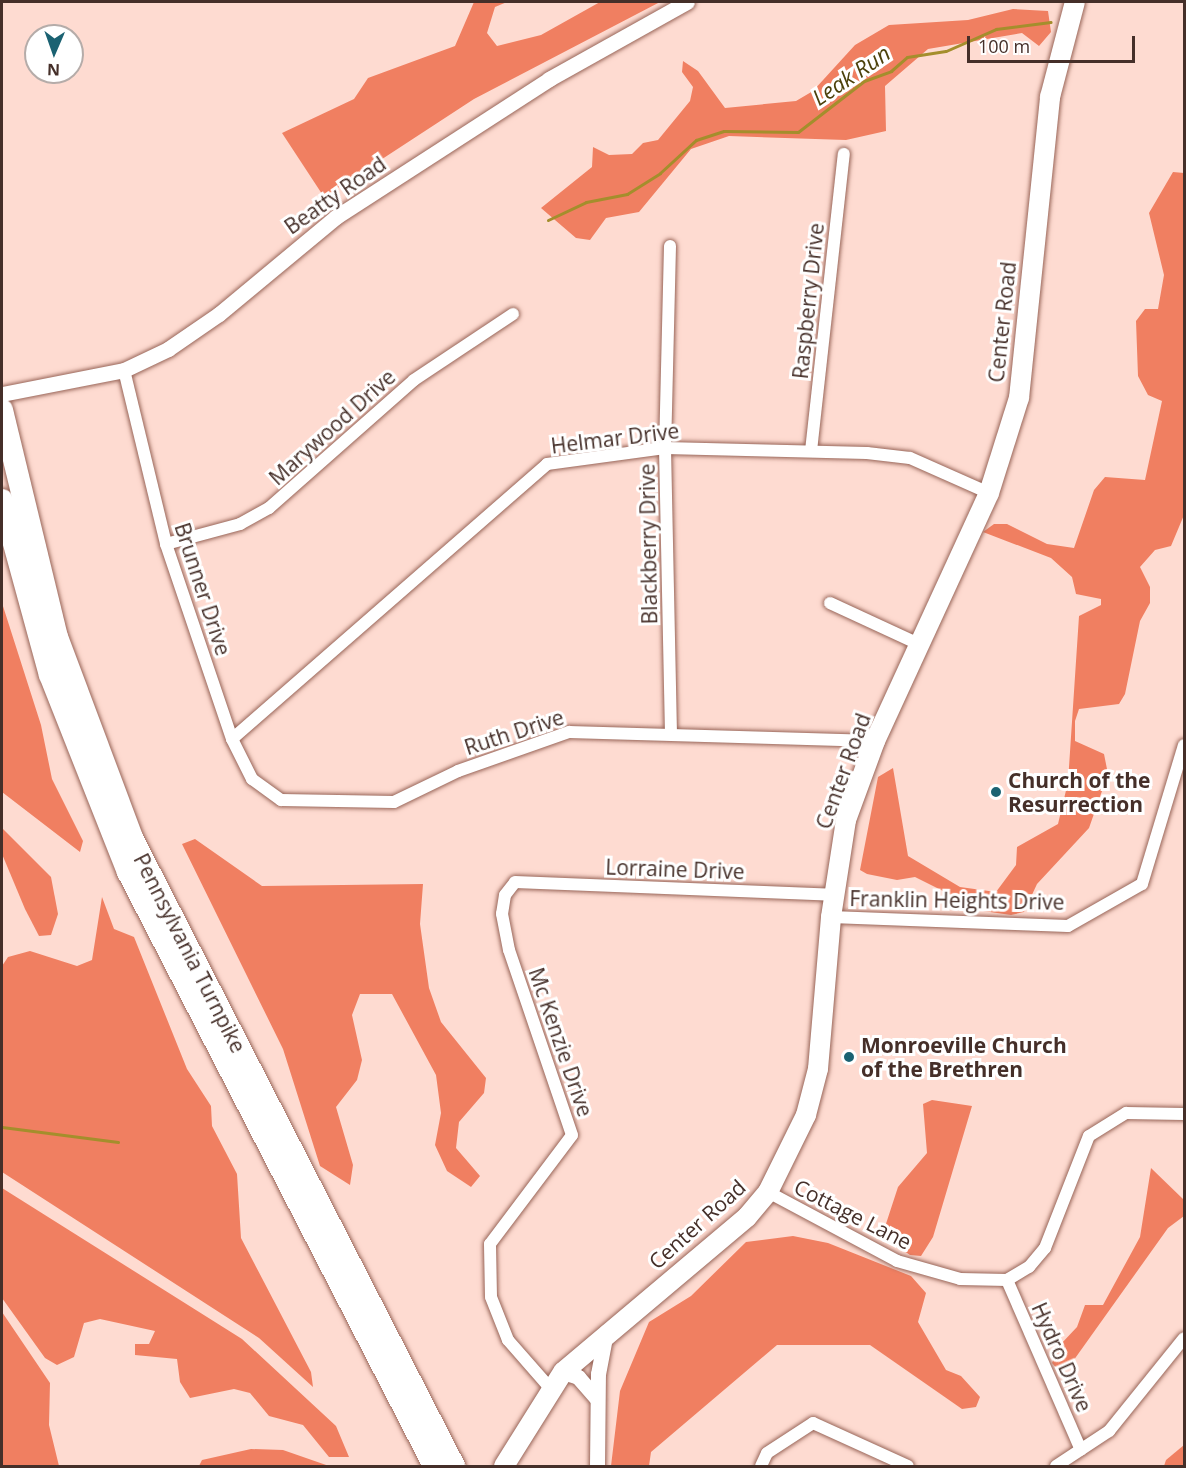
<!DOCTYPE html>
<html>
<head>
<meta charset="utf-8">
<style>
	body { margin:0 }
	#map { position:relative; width:1186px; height:1468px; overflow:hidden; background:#fedbd1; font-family:"Open Sans",sans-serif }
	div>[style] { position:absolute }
	.forest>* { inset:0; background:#f07f61 }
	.stream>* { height:3px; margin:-1.5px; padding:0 1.5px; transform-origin:1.5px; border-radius:1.5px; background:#a48e2c }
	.roads { filter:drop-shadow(0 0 2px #986558) drop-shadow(0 0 2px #986558) }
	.minor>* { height:12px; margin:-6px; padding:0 6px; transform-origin:6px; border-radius:6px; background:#fff }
	.tertiary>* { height:15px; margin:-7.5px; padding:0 7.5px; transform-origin:7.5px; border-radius:7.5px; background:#fff }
	.primary>* { height:20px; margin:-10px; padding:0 10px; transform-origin:10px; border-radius:10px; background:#fff }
	.motorway>* { height:22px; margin:-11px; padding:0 11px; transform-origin:11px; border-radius:11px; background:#fff }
	.dots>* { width:16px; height:16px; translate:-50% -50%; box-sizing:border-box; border:3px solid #fff; border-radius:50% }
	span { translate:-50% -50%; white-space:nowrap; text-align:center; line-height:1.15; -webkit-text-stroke:6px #fff; paint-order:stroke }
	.street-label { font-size:21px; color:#452f29 }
	.poi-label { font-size:21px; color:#452f29; font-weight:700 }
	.left { translate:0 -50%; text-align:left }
	.water-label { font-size:22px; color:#4c410b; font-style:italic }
	.frame { position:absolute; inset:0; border:3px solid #452f29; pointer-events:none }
	.north { position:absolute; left:24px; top:24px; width:60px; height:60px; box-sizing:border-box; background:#fff; border:2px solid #b5aca9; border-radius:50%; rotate:182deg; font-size:16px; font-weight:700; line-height:24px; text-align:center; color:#452f29 }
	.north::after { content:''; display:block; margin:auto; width:21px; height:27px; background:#1b6272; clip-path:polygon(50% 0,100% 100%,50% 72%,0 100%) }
	.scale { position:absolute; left:967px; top:36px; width:168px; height:27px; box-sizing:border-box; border:3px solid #452f29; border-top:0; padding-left:8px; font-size:18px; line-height:21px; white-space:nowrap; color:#452f29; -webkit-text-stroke:4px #fff; paint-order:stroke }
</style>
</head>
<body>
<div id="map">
	<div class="forest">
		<i style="clip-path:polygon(474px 2px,507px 2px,495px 7px,487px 33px,497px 46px,541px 35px,600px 2px,660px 2px,474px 99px,324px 197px,282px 133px,354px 99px,368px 78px,455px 46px)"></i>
		<i style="clip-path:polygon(1013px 9px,1048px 11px,1051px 32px,1039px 46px,1022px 33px,928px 49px,885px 86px,886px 131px,846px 140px,729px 136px,691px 149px,639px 212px,606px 218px,590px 240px,576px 238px,541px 208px,592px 167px,593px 147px,609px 155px,632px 154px,643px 143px,658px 140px,690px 101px,693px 87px,682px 72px,683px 61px,698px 71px,725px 108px,796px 101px,813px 91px,855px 45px,889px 25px,968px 20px)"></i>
		<i style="clip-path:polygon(1173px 172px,1184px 173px,1184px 515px,1171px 546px,1155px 550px,1140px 567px,1150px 587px,1150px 603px,1140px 621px,1125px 694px,1119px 704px,1079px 709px,1075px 721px,1075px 741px,1104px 754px,1108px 774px,1089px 828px,1037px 884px,1024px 912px,1011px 915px,983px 911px,915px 877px,897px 880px,867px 874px,860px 870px,878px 777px,893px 768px,908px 856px,960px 887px,996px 892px,1016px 865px,1017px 847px,1058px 824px,1068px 782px,1079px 616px,1101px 605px,1101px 599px,1076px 594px,1072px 577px,1051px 558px,983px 532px,994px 524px,1007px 524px,1047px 544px,1074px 548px,1094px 490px,1105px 477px,1145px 480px,1162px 401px,1148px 395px,1138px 376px,1136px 321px,1145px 309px,1158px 309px,1164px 275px,1149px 213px)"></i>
		<i style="clip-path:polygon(2px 603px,41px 725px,52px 779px,83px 841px,80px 852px,2px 792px)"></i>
		<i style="clip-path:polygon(2px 828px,51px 877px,58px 914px,51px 935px,39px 936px,25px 909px,2px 854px)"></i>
		<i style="clip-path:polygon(195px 839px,262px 886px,423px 884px,420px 924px,429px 988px,441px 1022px,486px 1078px,484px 1093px,459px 1122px,456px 1148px,480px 1176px,471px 1187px,447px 1171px,435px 1145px,441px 1113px,436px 1075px,392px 994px,360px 994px,352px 1015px,362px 1060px,357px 1080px,336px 1107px,353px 1165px,350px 1185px,320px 1166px,283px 1049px,182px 844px)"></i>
		<i style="clip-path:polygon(102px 897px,114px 929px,134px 937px,187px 1069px,211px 1106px,212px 1126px,237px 1174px,241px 1238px,311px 1372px,313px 1387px,259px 1338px,2px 1172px,2px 966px,8px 957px,30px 951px,77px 966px,92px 960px)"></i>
		<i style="clip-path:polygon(932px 1100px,972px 1106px,933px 1237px,921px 1256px,910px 1255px,882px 1236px,898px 1187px,927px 1153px,923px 1104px)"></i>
		<i style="clip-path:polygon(1151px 1168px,1184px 1200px,1184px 1216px,1168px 1228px,1071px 1364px,1059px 1371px,1052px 1363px,1060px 1345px,1077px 1327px,1085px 1305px,1103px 1305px,1140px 1237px)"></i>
		<i style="clip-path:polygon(2px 1188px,242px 1339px,336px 1426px,349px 1457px,329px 1457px,303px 1425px,269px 1416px,250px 1393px,234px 1389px,190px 1398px,180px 1382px,177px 1359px,135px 1355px,135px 1344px,149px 1344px,155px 1331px,100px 1319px,84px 1323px,74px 1357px,57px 1365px,45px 1358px,2px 1298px)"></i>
		<i style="clip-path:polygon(793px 1236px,828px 1243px,911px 1276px,926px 1293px,918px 1322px,946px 1370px,961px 1376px,980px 1397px,976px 1407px,962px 1409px,870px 1345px,777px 1345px,651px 1452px,649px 1466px,611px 1466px,620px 1391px,649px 1322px,691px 1296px,746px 1242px)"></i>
		<i style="clip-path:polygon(2px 1312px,50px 1383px,49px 1425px,59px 1466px,2px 1466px)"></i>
		<i style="clip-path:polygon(1184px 1445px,1184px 1466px,1164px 1466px,1166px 1460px)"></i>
		<i style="clip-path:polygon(251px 1449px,283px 1450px,329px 1466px,199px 1466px,202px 1460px)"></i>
	</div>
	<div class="stream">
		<i style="left:548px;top:220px;width:42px;rotate:-25.3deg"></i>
		<i style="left:586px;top:202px;width:42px;rotate:-11deg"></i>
		<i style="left:627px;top:194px;width:39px;rotate:-32deg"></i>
		<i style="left:660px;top:173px;width:49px;rotate:-42.5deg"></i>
		<i style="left:696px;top:140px;width:29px;rotate:-18deg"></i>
		<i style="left:724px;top:131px;width:74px;rotate:0.8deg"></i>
		<i style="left:798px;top:132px;width:83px;rotate:-37.7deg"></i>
		<i style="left:864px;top:81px;width:29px;rotate:-20deg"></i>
		<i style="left:891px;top:71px;width:21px;rotate:-41deg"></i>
		<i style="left:907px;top:57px;width:39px;rotate:-9deg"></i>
		<i style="left:946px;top:51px;width:55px;rotate:-23.7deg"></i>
		<i style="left:996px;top:29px;width:55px;rotate:-7.3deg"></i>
		<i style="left:2px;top:1127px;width:117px;rotate:7.4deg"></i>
	</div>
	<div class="roads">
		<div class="minor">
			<i style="left:670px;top:246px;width:202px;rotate:91.4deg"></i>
			<i style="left:665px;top:448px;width:285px;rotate:88.8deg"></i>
			<i style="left:124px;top:370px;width:179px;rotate:76.4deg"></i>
			<i style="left:166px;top:544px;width:206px;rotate:71.3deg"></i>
			<i style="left:232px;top:739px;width:45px;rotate:63.4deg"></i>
			<i style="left:252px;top:779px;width:36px;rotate:36deg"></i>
			<i style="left:281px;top:800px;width:113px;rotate:1deg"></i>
			<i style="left:394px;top:802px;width:71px;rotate:-25.8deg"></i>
			<i style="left:458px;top:771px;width:118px;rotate:-19.4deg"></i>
			<i style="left:569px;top:732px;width:306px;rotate:1.7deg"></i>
			<i style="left:811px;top:451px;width:299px;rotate:-83.7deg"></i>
			<i style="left:166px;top:544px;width:77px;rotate:-15.1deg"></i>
			<i style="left:240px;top:524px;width:33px;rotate:-29deg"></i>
			<i style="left:269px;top:508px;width:193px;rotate:-41.4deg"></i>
			<i style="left:414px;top:380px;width:119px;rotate:-33.7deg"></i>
			<i style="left:830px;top:603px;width:100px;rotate:24.8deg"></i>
			<i style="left:232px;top:739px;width:418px;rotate:-41.1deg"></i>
			<i style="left:547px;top:464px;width:119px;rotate:-7.7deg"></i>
			<i style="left:665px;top:448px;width:202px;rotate:1.4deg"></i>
			<i style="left:867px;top:453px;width:43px;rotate:6.6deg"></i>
			<i style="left:910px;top:458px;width:86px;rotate:23.9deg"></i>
			<i style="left:831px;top:917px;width:237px;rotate:2.2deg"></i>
			<i style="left:1068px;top:926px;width:85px;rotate:-29.6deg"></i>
			<i style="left:1142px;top:884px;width:145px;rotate:-73.2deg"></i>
			<i style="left:768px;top:1192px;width:146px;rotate:28.1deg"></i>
			<i style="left:897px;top:1261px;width:66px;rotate:15.9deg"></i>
			<i style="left:960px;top:1279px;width:47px;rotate:1.2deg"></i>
			<i style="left:1007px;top:1280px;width:26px;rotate:-31deg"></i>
			<i style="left:1029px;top:1267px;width:25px;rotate:-50deg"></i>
			<i style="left:1045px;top:1248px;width:120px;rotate:-68.6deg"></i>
			<i style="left:1089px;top:1136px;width:44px;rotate:-31.9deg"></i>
			<i style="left:1126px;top:1113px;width:58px;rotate:1deg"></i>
			<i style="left:1007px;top:1280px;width:185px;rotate:66.5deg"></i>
			<i style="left:550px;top:1388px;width:64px;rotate:-131.2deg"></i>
			<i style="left:508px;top:1340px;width:46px;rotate:-111.6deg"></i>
			<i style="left:491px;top:1297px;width:53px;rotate:-91.1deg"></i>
			<i style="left:490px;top:1244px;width:136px;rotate:-53deg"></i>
			<i style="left:572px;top:1135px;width:195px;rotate:-108.8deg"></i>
			<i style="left:509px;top:950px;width:37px;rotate:-101deg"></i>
			<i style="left:502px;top:914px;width:19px;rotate:-81deg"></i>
			<i style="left:505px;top:895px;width:16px;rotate:-52deg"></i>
			<i style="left:515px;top:882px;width:318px;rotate:2.3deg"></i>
			<i style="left:761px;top:1466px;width:14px;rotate:-65deg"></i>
			<i style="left:767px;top:1453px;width:55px;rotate:-33.1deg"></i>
			<i style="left:813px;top:1423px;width:104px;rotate:24.4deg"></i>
			<i style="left:1056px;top:1466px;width:64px;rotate:-33.4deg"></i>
			<i style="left:1109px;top:1431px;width:119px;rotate:-51.1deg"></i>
		</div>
		<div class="tertiary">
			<i style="left:2px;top:394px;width:124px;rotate:-11.1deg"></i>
			<i style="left:124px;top:370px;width:49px;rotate:-25.5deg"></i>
			<i style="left:168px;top:349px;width:62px;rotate:-34.5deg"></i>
			<i style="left:219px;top:314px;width:152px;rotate:-39.7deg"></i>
			<i style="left:336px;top:217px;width:254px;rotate:-32.9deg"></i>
			<i style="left:549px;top:79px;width:158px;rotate:-29.2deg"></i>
			<i style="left:563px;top:1372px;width:16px;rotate:18deg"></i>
			<i style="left:578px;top:1377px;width:29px;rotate:49deg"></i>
			<i style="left:597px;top:1466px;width:92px;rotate:-89.4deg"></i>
			<i style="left:598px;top:1374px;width:43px;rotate:-79.2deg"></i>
		</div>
		<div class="primary">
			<i style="left:504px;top:1466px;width:111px;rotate:-57.9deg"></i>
			<i style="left:563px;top:1372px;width:241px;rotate:-40.1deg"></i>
			<i style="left:747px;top:1217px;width:33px;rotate:-50deg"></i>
			<i style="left:768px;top:1192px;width:86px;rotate:-63.7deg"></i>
			<i style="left:806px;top:1115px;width:48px;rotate:-75.4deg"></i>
			<i style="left:818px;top:1069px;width:153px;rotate:-85.1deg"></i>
			<i style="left:831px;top:917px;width:98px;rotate:-81.2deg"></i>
			<i style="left:846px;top:820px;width:84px;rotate:-69.8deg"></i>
			<i style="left:875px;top:741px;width:273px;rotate:-65.3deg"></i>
			<i style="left:989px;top:493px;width:100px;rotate:-72.5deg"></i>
			<i style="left:1019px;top:398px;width:303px;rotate:-84.1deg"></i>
			<i style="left:1050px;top:97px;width:98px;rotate:-75.3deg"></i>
		</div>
		<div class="motorway">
			<i style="left:2px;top:410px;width:234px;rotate:76.4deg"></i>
			<i style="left:57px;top:637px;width:215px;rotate:69.5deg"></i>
			<i style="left:132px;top:838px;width:706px;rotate:62.85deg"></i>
			<i style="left:2px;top:500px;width:181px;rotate:74.7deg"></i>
			<i style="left:50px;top:675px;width:212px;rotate:68.4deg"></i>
			<i style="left:128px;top:872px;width:668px;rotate:62.74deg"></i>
		</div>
	</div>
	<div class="dots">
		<i style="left:996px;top:792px;background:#1b6272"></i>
		<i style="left:849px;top:1057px;background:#1b6272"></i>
	</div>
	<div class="street-label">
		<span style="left:335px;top:195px;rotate:-35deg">Beatty Road</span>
		<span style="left:808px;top:301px;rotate:-84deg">Raspberry Drive</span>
		<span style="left:1002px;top:322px;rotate:-84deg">Center Road</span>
		<span style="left:332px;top:427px;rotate:-42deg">Marywood Drive</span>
		<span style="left:615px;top:438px;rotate:-7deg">Helmar Drive</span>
		<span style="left:648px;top:544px;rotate:-91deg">Blackberry Drive</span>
		<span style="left:203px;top:589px;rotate:72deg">Brunner Drive</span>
		<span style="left:514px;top:732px;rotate:-18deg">Ruth Drive</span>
		<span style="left:843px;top:771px;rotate:-70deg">Center Road</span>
		<span style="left:675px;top:869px;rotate:2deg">Lorraine Drive</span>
		<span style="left:957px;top:900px;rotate:1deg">Franklin Heights Drive</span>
		<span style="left:190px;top:953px;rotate:63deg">Pennsylvania Turnpike</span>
		<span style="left:561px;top:1042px;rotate:71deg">Mc Kenzie Drive</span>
		<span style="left:853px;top:1214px;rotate:27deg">Cottage Lane</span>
		<span style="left:697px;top:1224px;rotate:-42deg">Center Road</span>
		<span style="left:1062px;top:1357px;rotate:66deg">Hydro Drive</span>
	</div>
	<div class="poi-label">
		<span class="left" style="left:1008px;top:792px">Church of the<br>Resurrection</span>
		<span class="left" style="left:861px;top:1057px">Monroeville Church<br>of the Brethren</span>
	</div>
	<div class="water-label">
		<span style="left:851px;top:75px;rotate:-34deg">Leak Run</span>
	</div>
	<div class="frame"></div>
	<div class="north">N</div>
	<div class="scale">100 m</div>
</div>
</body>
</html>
